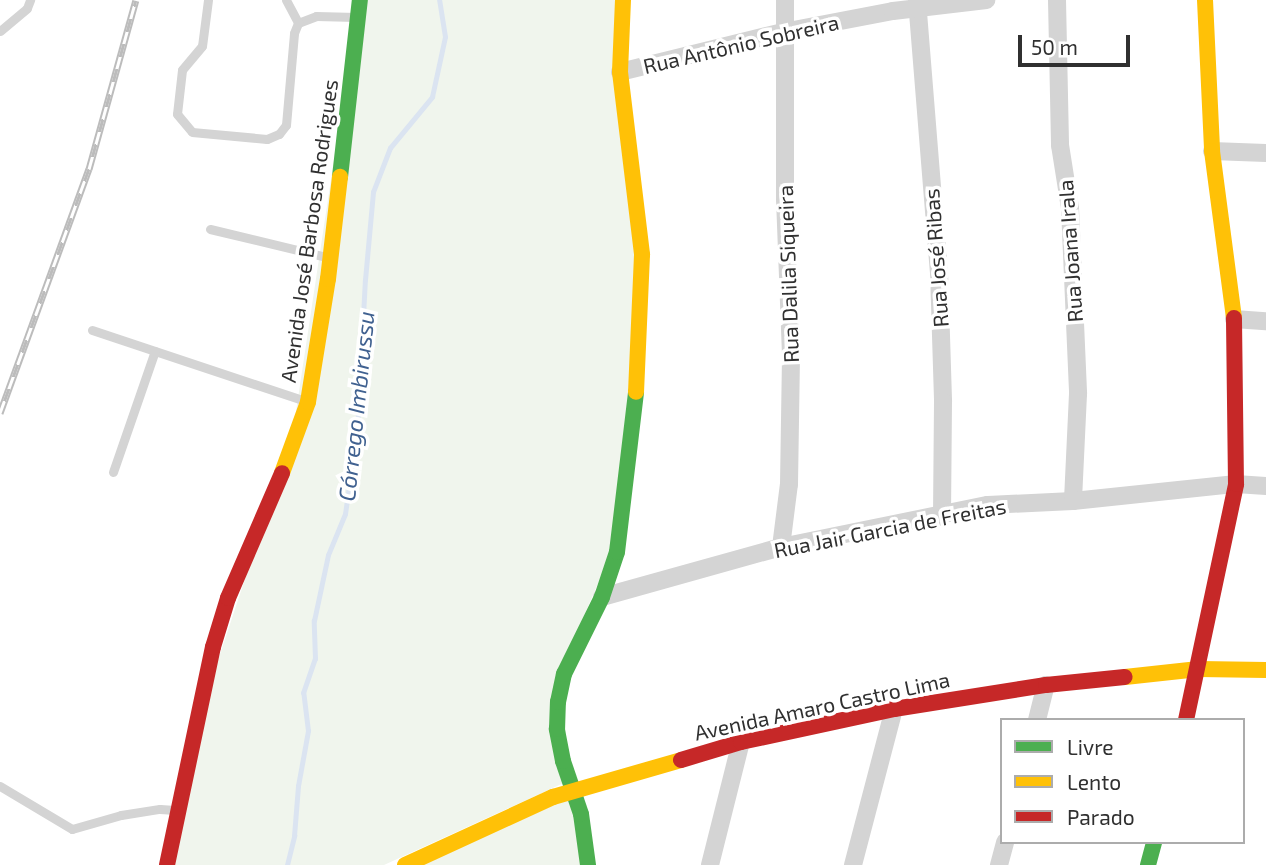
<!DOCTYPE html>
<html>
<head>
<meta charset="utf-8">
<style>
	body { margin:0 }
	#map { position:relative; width:1266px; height:865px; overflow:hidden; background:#fff; font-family:"Exo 2",sans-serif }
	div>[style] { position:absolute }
	.green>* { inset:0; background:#f0f5ed }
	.stream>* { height:4.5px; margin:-2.25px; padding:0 2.25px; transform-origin:2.25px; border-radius:2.25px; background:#dbe4f1 }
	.lane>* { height:9px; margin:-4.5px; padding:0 4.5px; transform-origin:4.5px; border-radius:4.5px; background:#d4d4d4 }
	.street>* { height:18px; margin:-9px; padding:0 9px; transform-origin:9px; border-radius:9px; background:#d4d4d4 }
	.fast>* { height:16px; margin:-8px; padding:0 8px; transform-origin:8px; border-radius:8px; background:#4caf50 }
	.slow>* { height:16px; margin:-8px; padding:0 8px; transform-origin:8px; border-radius:8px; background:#ffc107 }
	.jam>* { height:16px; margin:-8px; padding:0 8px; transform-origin:8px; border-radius:8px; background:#c62828 }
	.rail>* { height:7px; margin-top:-3.5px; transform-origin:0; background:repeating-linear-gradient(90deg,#fff 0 13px,#bcbcbc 0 26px); box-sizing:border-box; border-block:2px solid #bcbcbc }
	span { translate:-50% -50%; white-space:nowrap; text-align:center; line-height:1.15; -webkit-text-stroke:7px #fff; paint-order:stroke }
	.street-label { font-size:21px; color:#303030 }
	.water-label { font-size:23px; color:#406190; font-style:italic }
	.legend { position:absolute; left:1000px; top:718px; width:245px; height:126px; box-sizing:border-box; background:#fff; border:2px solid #acacac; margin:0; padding:9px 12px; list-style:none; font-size:21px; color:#303030 }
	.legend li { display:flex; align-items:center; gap:14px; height:35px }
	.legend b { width:35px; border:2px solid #acacac }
	.scale { position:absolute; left:1018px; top:35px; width:112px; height:32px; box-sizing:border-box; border:4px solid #303030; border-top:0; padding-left:9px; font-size:21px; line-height:24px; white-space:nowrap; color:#303030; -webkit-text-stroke:5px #fff; paint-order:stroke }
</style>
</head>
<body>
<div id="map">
	<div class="green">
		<i style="clip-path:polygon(358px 0,622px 0,640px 245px,616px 542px,563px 664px,568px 781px,384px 865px,162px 865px,192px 738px,292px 438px)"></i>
		<i style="clip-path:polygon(574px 796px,586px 865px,418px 865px)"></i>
	</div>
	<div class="stream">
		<i style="left:287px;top:865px;width:30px;rotate:-76deg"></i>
		<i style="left:294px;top:836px;width:50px;rotate:-85.4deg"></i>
		<i style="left:298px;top:786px;width:56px;rotate:-79.7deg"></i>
		<i style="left:308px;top:731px;width:38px;rotate:-97deg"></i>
		<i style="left:303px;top:693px;width:36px;rotate:-71deg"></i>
		<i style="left:315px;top:659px;width:38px;rotate:-92deg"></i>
		<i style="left:314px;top:621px;width:67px;rotate:-78deg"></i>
		<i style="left:328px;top:555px;width:44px;rotate:-67.5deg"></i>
		<i style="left:345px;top:514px;width:84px;rotate:-81.8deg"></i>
		<i style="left:357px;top:431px;width:151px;rotate:-87deg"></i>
		<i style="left:365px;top:280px;width:88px;rotate:-84.8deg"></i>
		<i style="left:373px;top:192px;width:47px;rotate:-68.9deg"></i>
		<i style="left:390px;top:148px;width:66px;rotate:-50.5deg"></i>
		<i style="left:432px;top:97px;width:61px;rotate:-77.8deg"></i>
		<i style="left:445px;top:37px;width:37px;rotate:-99deg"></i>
	</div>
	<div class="lane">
		<i style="left:208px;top:0;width:46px;rotate:97.4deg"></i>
		<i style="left:202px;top:46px;width:31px;rotate:130deg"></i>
		<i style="left:182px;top:70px;width:44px;rotate:96.5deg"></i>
		<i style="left:177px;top:114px;width:23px;rotate:50deg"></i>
		<i style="left:192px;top:132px;width:75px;rotate:5.3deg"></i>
		<i style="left:267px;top:139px;width:13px;rotate:-23deg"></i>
		<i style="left:279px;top:134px;width:11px;rotate:-52deg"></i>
		<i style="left:286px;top:125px;width:92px;rotate:-85deg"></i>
		<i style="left:294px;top:33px;width:11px;rotate:-68deg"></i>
		<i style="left:298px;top:23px;width:19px;rotate:-21deg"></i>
		<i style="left:316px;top:16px;width:40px;rotate:1.4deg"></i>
		<i style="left:286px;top:0;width:26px;rotate:62deg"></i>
		<i style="left:0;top:31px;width:35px;rotate:-40deg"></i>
		<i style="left:27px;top:8px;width:9px;rotate:-69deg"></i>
		<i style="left:210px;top:229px;width:120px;rotate:13.5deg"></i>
		<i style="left:92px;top:330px;width:225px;rotate:18.4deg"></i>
		<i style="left:113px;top:472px;width:128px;rotate:-70.9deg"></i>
		<i style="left:0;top:786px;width:84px;rotate:30.8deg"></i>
		<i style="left:72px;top:829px;width:51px;rotate:-15.9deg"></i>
		<i style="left:121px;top:815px;width:39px;rotate:-9deg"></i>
		<i style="left:160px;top:809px;width:15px;rotate:4deg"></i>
	</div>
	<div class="street">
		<i style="left:917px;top:0;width:273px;rotate:85.4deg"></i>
		<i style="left:939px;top:272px;width:130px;rotate:88.2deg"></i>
		<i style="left:943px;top:402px;width:115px;rotate:90.5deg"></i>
		<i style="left:1057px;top:0;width:145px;rotate:88.8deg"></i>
		<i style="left:1060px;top:145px;width:64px;rotate:81deg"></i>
		<i style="left:1070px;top:208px;width:186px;rotate:87.5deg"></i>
		<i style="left:1078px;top:394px;width:107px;rotate:92.7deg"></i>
		<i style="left:620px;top:72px;width:168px;rotate:-13.8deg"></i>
		<i style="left:783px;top:32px;width:112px;rotate:-10.8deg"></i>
		<i style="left:893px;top:11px;width:94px;rotate:-6.7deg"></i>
		<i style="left:1212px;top:151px;width:54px;rotate:2.1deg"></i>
		<i style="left:1234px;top:319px;width:32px;rotate:4deg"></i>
		<i style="left:781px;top:547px;width:64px;rotate:-82.8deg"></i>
		<i style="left:789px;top:484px;width:129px;rotate:-89.1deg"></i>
		<i style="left:791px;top:355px;width:156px;rotate:-92.2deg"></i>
		<i style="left:785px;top:199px;width:199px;rotate:-90deg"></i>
		<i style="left:602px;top:597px;width:186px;rotate:-15.6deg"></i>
		<i style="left:781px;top:547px;width:211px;rotate:-11.5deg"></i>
		<i style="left:988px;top:505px;width:85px;rotate:-2.7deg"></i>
		<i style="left:1073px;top:501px;width:164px;rotate:-6deg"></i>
		<i style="left:1236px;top:484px;width:30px;rotate:4deg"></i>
		<i style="left:1037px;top:720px;width:36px;rotate:-76deg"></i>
		<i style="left:710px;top:865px;width:127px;rotate:-75.9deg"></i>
		<i style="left:853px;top:865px;width:161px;rotate:-75.3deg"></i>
		<i style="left:999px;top:865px;width:24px;rotate:-75deg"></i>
	</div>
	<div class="fast">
		<i style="left:340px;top:177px;width:178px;rotate:-83.6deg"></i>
		<i style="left:588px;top:865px;width:51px;rotate:-97.8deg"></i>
		<i style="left:581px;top:814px;width:56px;rotate:-108.8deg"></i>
		<i style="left:563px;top:761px;width:33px;rotate:-101deg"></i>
		<i style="left:557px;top:729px;width:27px;rotate:-88deg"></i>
		<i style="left:558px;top:702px;width:29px;rotate:-78deg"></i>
		<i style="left:564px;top:674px;width:86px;rotate:-63.7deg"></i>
		<i style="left:602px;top:597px;width:47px;rotate:-71.6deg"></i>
		<i style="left:617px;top:552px;width:161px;rotate:-83.2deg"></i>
		<i style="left:1148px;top:865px;width:24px;rotate:-75deg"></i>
	</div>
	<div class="slow">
		<i style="left:623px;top:0;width:72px;rotate:92.4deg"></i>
		<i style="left:620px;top:72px;width:184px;rotate:83.1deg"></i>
		<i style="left:642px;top:255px;width:137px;rotate:92.5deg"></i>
		<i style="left:1205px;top:0;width:151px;rotate:87.3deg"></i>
		<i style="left:1212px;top:151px;width:168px;rotate:82.5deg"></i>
		<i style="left:282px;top:473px;width:76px;rotate:-69.9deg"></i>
		<i style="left:308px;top:402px;width:125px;rotate:-80.8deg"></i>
		<i style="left:328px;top:279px;width:103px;rotate:-83.3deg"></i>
		<i style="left:1125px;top:677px;width:74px;rotate:-6.2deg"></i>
		<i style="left:1199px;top:669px;width:67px;rotate:0.9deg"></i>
		<i style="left:405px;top:865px;width:163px;rotate:-24.7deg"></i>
		<i style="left:553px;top:797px;width:133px;rotate:-16.1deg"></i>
	</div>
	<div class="jam">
		<i style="left:1186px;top:720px;width:241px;rotate:-78deg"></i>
		<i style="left:1236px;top:484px;width:166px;rotate:-90.7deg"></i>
		<i style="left:681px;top:760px;width:63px;rotate:-16.7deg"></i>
		<i style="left:741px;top:742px;width:157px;rotate:-12.2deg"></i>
		<i style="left:894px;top:709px;width:154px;rotate:-9deg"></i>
		<i style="left:1046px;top:685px;width:79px;rotate:-5.8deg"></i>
		<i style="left:167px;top:865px;width:223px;rotate:-78.1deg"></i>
		<i style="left:213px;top:647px;width:51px;rotate:-73deg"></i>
		<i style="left:228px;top:598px;width:136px;rotate:-66.6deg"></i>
	</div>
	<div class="rail">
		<i style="left:0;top:413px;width:260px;rotate:-70deg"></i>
		<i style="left:89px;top:169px;width:175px;rotate:-74.5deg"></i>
	</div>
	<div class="street-label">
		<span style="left:741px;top:44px;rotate:-13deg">Rua Antônio Sobreira</span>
		<span style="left:309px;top:231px;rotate:-82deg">Avenida José Barbosa Rodrigues</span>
		<span style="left:1070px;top:251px;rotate:-94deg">Rua Joana Irala</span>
		<span style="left:936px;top:258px;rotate:-94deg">Rua José Ribas</span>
		<span style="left:788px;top:274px;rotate:-92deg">Rua Dalila Siqueira</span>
		<span style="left:890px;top:528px;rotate:-11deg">Rua Jair Garcia de Freitas</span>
		<span style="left:822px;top:706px;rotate:-12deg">Avenida Amaro Castro Lima</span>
	</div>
	<div class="water-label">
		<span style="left:356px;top:406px;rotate:-84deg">Córrego Imbirussu</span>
	</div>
	<ul class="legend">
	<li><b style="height:9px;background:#4caf50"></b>Livre</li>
	<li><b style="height:9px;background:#ffc107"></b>Lento</li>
	<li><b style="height:9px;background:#c62828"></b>Parado</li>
	</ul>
	<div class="scale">50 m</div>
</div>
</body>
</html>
